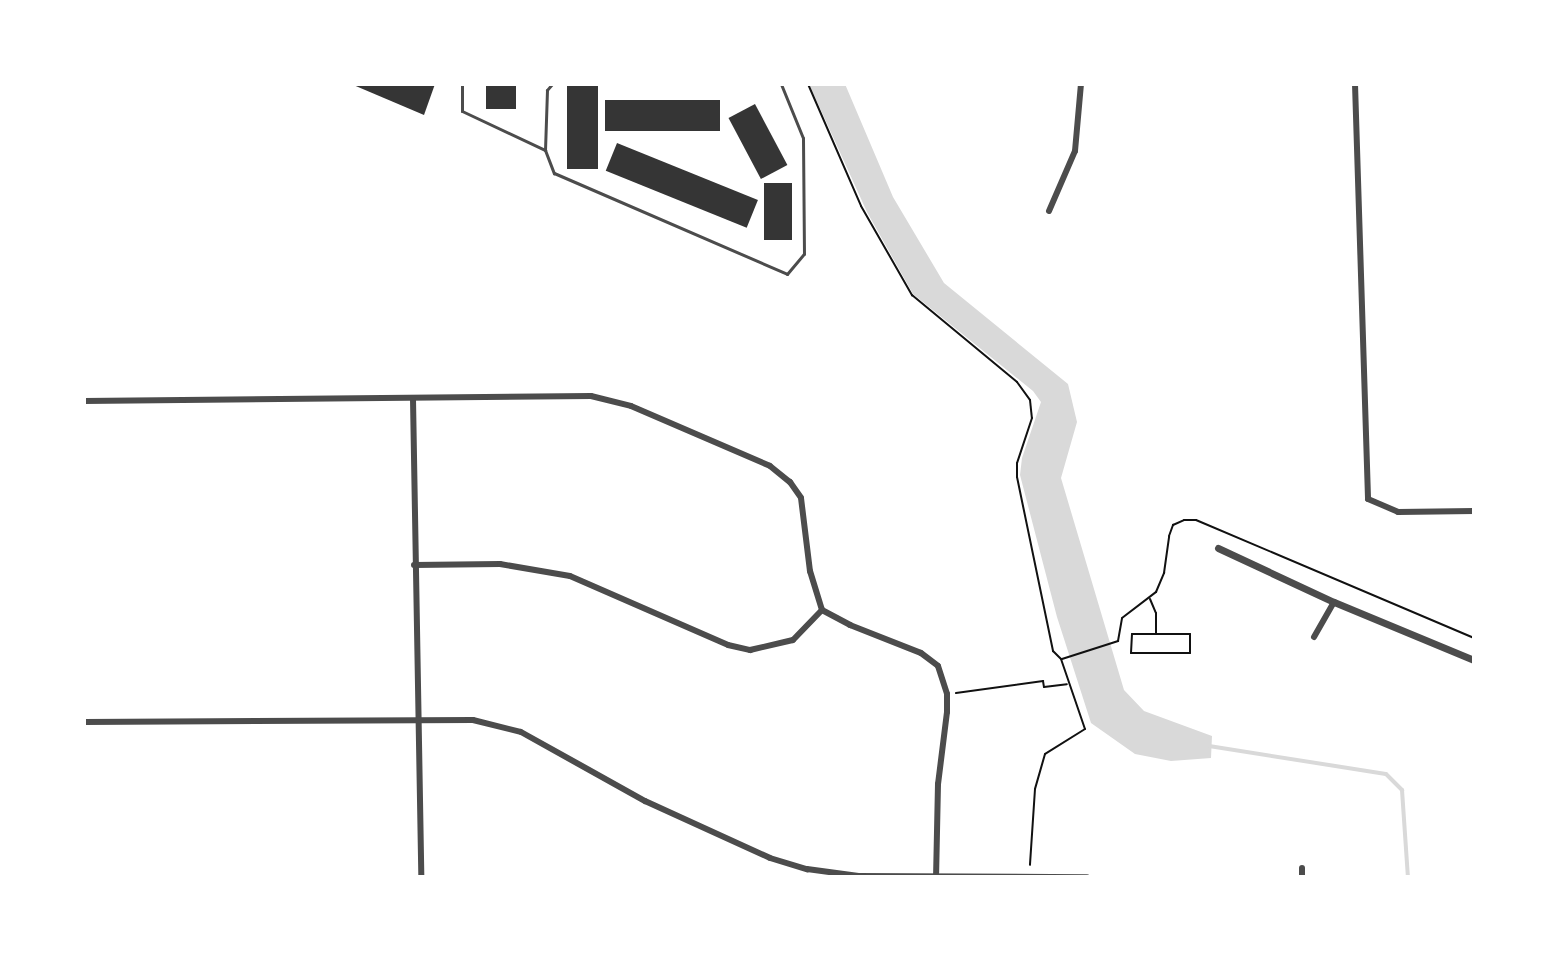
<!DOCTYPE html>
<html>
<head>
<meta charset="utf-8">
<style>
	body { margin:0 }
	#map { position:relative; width:1558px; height:961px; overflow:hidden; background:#fff; font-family:Spectral,serif }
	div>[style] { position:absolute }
	.water>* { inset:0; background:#d9d9d9 }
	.stream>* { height:4px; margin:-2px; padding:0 2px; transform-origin:2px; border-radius:2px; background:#d9d9d9 }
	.building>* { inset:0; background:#353535; transform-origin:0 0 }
	.path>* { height:2px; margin:-1px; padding:0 1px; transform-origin:1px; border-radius:1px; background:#111 }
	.service>* { height:3px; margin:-1.5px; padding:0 1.5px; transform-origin:1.5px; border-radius:1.5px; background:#4c4c4c }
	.minor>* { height:6px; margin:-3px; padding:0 3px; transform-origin:3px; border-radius:3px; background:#4c4c4c }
	.tertiary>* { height:7px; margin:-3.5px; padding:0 3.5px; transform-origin:3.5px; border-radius:3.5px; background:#4c4c4c }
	span { translate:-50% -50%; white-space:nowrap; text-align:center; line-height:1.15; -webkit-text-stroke:8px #fff; paint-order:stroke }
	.frame { position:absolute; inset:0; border:86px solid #fff; pointer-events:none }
</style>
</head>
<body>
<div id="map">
	<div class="water">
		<i style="clip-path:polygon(809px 84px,845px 84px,893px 197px,944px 283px,1068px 384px,1077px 422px,1061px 478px,1124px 690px,1144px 711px,1212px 736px,1211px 758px,1171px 761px,1135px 754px,1091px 723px,1057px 617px,1020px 475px,1022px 458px,1041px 402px,1033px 391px,913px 294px,867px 212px)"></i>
	</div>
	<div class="stream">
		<i style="left:1209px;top:746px;width:179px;rotate:9deg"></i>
		<i style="left:1386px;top:774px;width:23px;rotate:45deg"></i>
		<i style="left:1402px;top:790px;width:87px;rotate:86.1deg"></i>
	</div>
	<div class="building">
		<i style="clip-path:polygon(351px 84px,435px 84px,424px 115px)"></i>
		<i style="left:486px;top:84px;width:30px;height:25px"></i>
		<i style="left:567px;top:84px;width:31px;height:85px"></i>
		<i style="left:605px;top:100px;width:115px;height:31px"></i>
		<i style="left:755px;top:104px;width:69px;height:30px;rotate:62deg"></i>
		<i style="left:617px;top:143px;width:152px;height:30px;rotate:22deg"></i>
		<i style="left:764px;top:183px;width:28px;height:57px"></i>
	</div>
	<div class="path">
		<i style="left:808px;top:84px;width:133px;rotate:66.5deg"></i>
		<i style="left:861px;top:206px;width:103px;rotate:60.2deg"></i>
		<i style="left:912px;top:295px;width:136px;rotate:39.6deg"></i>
		<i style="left:1017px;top:382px;width:22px;rotate:54deg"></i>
		<i style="left:1030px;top:400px;width:18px;rotate:84deg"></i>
		<i style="left:1032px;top:418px;width:47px;rotate:108.4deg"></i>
		<i style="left:1017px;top:463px;width:14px;rotate:90deg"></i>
		<i style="left:1017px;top:477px;width:178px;rotate:78.3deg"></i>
		<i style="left:1053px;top:651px;width:11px;rotate:45deg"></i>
		<i style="left:1061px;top:659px;width:74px;rotate:71.1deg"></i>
		<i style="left:1085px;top:729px;width:47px;rotate:148deg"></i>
		<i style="left:1045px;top:754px;width:36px;rotate:106deg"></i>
		<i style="left:1035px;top:789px;width:76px;rotate:93.8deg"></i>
		<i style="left:1150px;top:599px;width:15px;rotate:67deg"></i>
		<i style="left:1156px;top:613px;width:21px;rotate:90deg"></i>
		<i style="left:1156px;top:634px;width:34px"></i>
		<i style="left:1190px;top:634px;width:19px;rotate:90deg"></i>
		<i style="left:1190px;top:653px;width:59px;rotate:180deg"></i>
		<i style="left:1131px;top:653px;width:19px;rotate:-87deg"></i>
		<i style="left:1132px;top:634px;width:24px"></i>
		<i style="left:1062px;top:659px;width:59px;rotate:-17.8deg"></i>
		<i style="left:1118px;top:641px;width:23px;rotate:-80deg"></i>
		<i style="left:1122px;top:618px;width:43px;rotate:-37.4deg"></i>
		<i style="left:1156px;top:592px;width:21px;rotate:-67deg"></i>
		<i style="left:1164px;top:573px;width:37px;rotate:-82deg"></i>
		<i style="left:1169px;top:536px;width:12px;rotate:-70deg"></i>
		<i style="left:1173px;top:525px;width:12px;rotate:-24deg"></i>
		<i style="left:1184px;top:520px;width:12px"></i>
		<i style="left:1196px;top:520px;width:302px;rotate:23deg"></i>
		<i style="left:956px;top:693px;width:88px;rotate:-7.9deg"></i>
		<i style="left:1043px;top:681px;width:6px;rotate:81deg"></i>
		<i style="left:1044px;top:687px;width:23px;rotate:-7deg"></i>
	</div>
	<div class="service">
		<i style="left:462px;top:84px;width:27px;rotate:90deg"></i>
		<i style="left:462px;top:111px;width:92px;rotate:25.2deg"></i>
		<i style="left:552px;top:84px;width:8px;rotate:130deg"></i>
		<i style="left:547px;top:90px;width:60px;rotate:91.9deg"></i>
		<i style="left:545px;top:150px;width:25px;rotate:69deg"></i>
		<i style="left:554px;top:173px;width:254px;rotate:23.4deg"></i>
		<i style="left:787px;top:274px;width:26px;rotate:-50deg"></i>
		<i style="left:804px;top:254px;width:116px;rotate:-90.5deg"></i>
		<i style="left:803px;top:138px;width:58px;rotate:-112.2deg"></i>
	</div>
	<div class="minor">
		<i style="left:1355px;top:84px;width:415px;rotate:88.2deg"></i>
		<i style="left:1368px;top:499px;width:33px;rotate:23deg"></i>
		<i style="left:1398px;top:512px;width:76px;rotate:-0.8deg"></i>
		<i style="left:1049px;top:211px;width:65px;rotate:-66.6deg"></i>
		<i style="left:1075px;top:151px;width:67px;rotate:-84.9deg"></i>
		<i style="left:413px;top:399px;width:478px;rotate:89deg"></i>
		<i style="left:84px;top:401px;width:507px;rotate:-0.57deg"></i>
		<i style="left:591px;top:396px;width:41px;rotate:14deg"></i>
		<i style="left:631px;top:406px;width:151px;rotate:23.3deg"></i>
		<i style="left:770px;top:466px;width:26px;rotate:39deg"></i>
		<i style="left:790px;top:482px;width:19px;rotate:55deg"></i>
		<i style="left:801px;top:498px;width:74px;rotate:83deg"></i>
		<i style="left:810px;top:571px;width:41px;rotate:72.9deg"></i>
		<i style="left:414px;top:565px;width:86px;rotate:-0.7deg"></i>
		<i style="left:500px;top:564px;width:71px;rotate:9.7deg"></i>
		<i style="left:570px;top:576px;width:172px;rotate:23.6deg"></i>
		<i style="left:728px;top:645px;width:23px;rotate:13deg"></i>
		<i style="left:750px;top:650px;width:44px;rotate:-13.1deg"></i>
		<i style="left:793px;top:640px;width:42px;rotate:-46deg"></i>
		<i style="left:822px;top:610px;width:32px;rotate:28deg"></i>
		<i style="left:850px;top:625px;width:76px;rotate:21.5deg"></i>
		<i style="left:921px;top:653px;width:21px;rotate:37deg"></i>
		<i style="left:938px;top:666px;width:29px;rotate:72deg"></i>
		<i style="left:947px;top:694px;width:18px;rotate:90deg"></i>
		<i style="left:947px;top:712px;width:73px;rotate:97.1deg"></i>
		<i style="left:938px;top:784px;width:92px;rotate:91.2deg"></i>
		<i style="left:1314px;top:637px;width:40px;rotate:-60.3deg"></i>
		<i style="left:84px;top:722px;width:389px;rotate:-0.3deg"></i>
		<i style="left:473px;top:720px;width:49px;rotate:14deg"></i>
		<i style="left:521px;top:732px;width:142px;rotate:29.1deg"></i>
		<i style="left:645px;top:801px;width:137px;rotate:24.5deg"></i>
		<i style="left:770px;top:858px;width:39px;rotate:17deg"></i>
		<i style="left:807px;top:869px;width:52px;rotate:7.7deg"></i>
		<i style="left:859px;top:876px;width:228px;rotate:0.3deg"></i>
		<i style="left:1302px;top:868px;width:9px;rotate:90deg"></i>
	</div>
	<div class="tertiary">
		<i style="left:1218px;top:548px;width:128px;rotate:25deg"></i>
		<i style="left:1334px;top:602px;width:152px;rotate:22.5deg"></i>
	</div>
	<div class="frame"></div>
</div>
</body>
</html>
